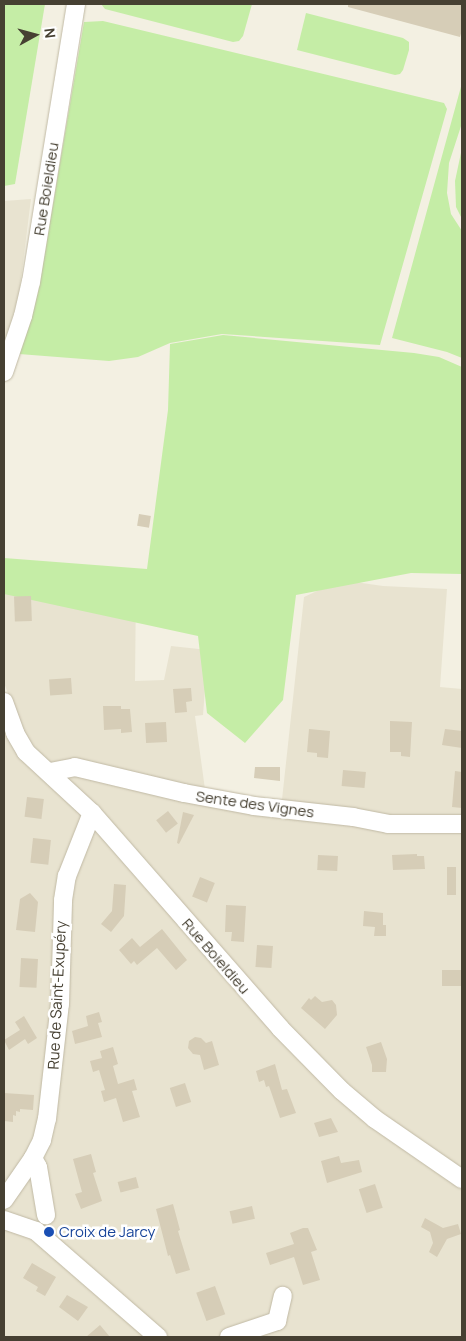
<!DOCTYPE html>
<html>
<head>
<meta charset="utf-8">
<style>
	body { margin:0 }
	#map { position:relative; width:466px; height:1341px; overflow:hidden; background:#f3f0e2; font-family:Manrope,sans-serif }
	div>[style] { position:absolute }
	.residential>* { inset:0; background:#e8e3d0 }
	.green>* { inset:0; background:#c5eda6 }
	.building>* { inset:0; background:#d6cdb7; transform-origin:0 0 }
	.roads { filter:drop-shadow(0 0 1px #c0b9a4) drop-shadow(0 0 1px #c0b9a4) }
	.minor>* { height:18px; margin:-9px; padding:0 9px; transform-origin:9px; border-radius:9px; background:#fff }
	.dots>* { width:14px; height:14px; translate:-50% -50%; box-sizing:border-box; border:2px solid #fff; border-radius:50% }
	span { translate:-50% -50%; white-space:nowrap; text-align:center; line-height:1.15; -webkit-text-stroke:5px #fff; paint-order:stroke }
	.street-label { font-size:15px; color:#464032 }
	.transit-label { font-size:15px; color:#164399 }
	.left { translate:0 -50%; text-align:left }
	.frame { position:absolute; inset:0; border:5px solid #464032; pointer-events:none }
	.north { position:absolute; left:10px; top:10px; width:50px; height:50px; -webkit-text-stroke:4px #fff; paint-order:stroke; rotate:83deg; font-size:14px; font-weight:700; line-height:20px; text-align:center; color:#464032 }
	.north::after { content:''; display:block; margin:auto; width:18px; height:22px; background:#464032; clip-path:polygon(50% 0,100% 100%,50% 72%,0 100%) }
</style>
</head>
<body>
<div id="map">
	<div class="residential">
		<i style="clip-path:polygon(31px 199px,19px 295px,4px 347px,4px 201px)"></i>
		<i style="clip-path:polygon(4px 571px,136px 585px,135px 681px,164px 680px,171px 646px,208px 650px,203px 715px,195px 716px,207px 804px,280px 818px,304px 597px,341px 580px,383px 586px,447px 589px,440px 687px,462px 689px,462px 1337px,4px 1337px,4px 735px,21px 727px,4px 683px)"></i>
	</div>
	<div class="green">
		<i style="clip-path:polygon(4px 4px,45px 4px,15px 184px,4px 186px)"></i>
		<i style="clip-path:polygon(101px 4px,252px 4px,243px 36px,239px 41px,233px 42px,105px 9px)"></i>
		<i style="clip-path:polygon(306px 13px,403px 38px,409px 42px,409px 50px,403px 70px,400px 74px,395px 75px,297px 50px)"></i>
		<i style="clip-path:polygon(103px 21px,444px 103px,447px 109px,380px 345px,222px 334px,170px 343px,138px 357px,109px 361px,19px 354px,38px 292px,84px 22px)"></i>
		<i style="clip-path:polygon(462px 83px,462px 123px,449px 163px,447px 193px,451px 214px,462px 231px,462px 358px,447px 352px,392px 338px)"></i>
		<i style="clip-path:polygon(462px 148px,462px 219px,456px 207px,455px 181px)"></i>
		<i style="clip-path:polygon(223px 335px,414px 353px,439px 357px,462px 367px,462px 574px,411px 573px,296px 595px,283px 700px,245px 743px,207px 713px,198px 636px,4px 594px,4px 558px,147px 569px,168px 410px,170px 344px)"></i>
	</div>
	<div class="building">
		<i style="clip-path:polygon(348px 4px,462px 4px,462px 30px,460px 37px,348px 7px)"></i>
		<i style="left:139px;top:514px;width:12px;height:12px;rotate:9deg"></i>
		<i style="left:31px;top:596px;width:25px;height:17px;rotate:88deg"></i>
		<i style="left:71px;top:678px;width:16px;height:22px;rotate:86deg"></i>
		<i style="clip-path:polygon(191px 688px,192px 701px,186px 702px,187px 712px,175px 713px,173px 689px)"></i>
		<i style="clip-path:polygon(103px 706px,121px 706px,121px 709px,130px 709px,132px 732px,121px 733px,121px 729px,104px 730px)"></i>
		<i style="clip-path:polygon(390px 721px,412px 722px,410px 757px,401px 756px,401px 752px,390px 752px)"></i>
		<i style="left:166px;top:722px;width:20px;height:21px;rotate:87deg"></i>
		<i style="clip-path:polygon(309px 729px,330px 731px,328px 758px,317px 757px,317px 753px,307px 752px)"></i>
		<i style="clip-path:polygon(445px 729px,462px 731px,462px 748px,442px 745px)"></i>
		<i style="clip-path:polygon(255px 767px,280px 767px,280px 781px,254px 778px)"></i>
		<i style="left:343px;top:770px;width:23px;height:16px;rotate:5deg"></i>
		<i style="clip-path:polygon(455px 771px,462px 772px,462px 808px,452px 807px)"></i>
		<i style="left:27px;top:797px;width:17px;height:20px;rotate:7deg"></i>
		<i style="left:168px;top:811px;width:16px;height:15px;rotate:52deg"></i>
		<i style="clip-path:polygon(183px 812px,194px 815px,179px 844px,177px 843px)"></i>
		<i style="left:33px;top:838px;width:18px;height:25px;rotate:6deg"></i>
		<i style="clip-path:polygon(417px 854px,417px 856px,424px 856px,425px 869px,393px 870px,392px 855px)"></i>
		<i style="left:318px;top:855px;width:20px;height:15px;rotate:3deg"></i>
		<i style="left:447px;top:867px;width:9px;height:28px"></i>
		<i style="left:200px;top:877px;width:16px;height:21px;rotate:22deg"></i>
		<i style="clip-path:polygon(114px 884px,126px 885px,124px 916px,111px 932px,101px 924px,112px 911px)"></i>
		<i style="clip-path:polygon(30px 893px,38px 902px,35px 932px,16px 930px,20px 899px)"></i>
		<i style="clip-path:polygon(226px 905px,246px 906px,244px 942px,231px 941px,232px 932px,225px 932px)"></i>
		<i style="clip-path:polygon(364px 911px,383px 913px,383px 925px,386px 925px,386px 936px,374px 936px,375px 927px,363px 926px)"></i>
		<i style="clip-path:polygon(162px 929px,187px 960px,176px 970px,157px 948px,137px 965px,134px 961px,131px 964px,119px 950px,132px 938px,140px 947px)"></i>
		<i style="left:257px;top:945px;width:16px;height:22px;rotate:4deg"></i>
		<i style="left:21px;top:958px;width:17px;height:29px;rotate:3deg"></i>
		<i style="left:462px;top:970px;width:16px;height:20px;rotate:90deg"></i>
		<i style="clip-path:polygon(315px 996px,322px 1002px,332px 1000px,336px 1005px,337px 1015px,325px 1029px,301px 1008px,309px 998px,311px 1000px)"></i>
		<i style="clip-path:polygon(99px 1012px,102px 1022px,98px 1023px,102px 1037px,75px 1044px,72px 1031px,88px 1026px,86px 1016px)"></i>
		<i style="clip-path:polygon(24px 1016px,37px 1038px,28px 1044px,25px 1039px,9px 1050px,4px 1040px,20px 1030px,15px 1022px)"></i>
		<i style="clip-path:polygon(195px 1037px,201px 1038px,206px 1043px,212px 1041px,219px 1065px,204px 1070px,200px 1055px,193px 1054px,188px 1048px,189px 1041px)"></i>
		<i style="clip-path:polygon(381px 1042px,387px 1059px,386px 1072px,372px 1072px,372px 1065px,366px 1047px)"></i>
		<i style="clip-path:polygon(113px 1047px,118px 1064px,113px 1066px,118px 1084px,134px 1079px,137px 1090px,132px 1091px,140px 1117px,123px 1122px,116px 1098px,104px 1102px,101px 1091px,105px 1090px,99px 1070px,93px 1072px,90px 1061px,102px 1058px,100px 1051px)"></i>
		<i style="clip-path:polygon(275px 1064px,282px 1090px,287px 1089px,296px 1113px,280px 1118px,269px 1086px,266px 1087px,264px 1080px,259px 1082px,256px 1071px)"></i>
		<i style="left:185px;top:1083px;width:20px;height:16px;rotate:72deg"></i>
		<i style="clip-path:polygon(4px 1093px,34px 1095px,33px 1110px,20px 1109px,20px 1112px,16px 1111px,16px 1116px,13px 1115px,13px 1122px,4px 1121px)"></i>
		<i style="clip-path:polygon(331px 1118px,338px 1132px,319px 1137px,314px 1123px)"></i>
		<i style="clip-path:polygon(91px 1154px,96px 1172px,93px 1173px,102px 1201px,81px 1209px,75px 1194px,82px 1192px,73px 1159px)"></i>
		<i style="clip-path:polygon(339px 1156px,341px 1163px,359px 1160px,362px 1172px,327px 1183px,321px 1161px)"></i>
		<i style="left:136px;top:1177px;width:11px;height:19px;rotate:75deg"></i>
		<i style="left:375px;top:1184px;width:25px;height:17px;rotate:72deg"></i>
		<i style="clip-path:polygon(173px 1204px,180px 1230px,178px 1231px,190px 1270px,176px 1274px,170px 1255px,168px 1256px,156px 1209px)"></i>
		<i style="left:252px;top:1206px;width:13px;height:23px;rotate:77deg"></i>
		<i style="clip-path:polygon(425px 1218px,443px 1228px,458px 1224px,461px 1234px,447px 1239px,437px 1257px,429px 1252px,433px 1243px,430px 1232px,421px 1227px)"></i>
		<i style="clip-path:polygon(303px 1228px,308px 1228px,317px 1250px,311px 1252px,320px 1280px,303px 1285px,294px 1257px,270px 1265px,266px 1253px,294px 1244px,290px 1233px)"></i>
		<i style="clip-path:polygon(32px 1263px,56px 1277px,45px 1296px,36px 1291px,38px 1287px,23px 1278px)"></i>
		<i style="left:215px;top:1286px;width:30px;height:20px;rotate:70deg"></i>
		<i style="clip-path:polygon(67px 1295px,88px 1307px,78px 1321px,59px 1307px)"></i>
		<i style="clip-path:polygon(100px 1325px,110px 1337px,86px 1337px)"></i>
	</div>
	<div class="roads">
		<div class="minor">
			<i style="left:4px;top:372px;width:59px;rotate:-71.3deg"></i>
			<i style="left:23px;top:316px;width:35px;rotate:-77deg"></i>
			<i style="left:31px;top:282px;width:282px;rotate:-80.8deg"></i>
			<i style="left:4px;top:702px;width:33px;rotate:70deg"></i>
			<i style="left:15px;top:733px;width:22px;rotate:60deg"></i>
			<i style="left:26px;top:752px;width:90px;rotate:42.7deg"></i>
			<i style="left:92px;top:813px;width:286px;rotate:48.8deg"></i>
			<i style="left:280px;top:1028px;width:88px;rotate:45.5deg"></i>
			<i style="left:342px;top:1091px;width:43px;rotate:40.3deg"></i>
			<i style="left:375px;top:1119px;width:106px;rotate:34.6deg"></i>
			<i style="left:50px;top:772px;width:25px;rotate:-11deg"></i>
			<i style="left:75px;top:767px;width:112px;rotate:13.4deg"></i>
			<i style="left:184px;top:793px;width:71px;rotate:10.5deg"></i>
			<i style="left:254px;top:806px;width:100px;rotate:6.3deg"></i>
			<i style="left:353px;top:817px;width:36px;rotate:11deg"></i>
			<i style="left:388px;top:824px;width:74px"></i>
			<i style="left:33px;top:1158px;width:10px;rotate:61deg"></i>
			<i style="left:38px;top:1167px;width:49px;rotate:80.5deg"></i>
			<i style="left:4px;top:1200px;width:51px;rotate:-55.4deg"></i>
			<i style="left:33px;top:1158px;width:20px;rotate:-63deg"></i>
			<i style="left:42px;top:1140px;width:22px;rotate:-77deg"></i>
			<i style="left:47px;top:1119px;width:116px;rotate:-83.6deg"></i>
			<i style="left:60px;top:1004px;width:104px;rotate:-88.3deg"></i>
			<i style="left:63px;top:900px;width:24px;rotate:-81deg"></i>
			<i style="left:67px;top:876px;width:68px;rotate:-68.4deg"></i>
			<i style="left:4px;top:1220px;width:34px;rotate:19deg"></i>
			<i style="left:36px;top:1231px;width:162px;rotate:41deg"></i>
			<i style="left:229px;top:1337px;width:51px;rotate:-18.4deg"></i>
			<i style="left:277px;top:1321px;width:26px;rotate:-77deg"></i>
		</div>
	</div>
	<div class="dots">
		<i style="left:49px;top:1232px;background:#1a4fb4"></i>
	</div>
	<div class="street-label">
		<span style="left:46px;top:189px;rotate:-81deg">Rue Boieldieu</span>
		<span style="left:255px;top:804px;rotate:8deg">Sente des Vignes</span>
		<span style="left:216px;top:956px;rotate:49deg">Rue Boieldieu</span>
		<span style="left:57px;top:995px;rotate:-87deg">Rue de Saint-Exupéry</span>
	</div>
	<div class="transit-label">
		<span class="left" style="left:59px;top:1232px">Croix de Jarcy</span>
	</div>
	<div class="frame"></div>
	<div class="north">N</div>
</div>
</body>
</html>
